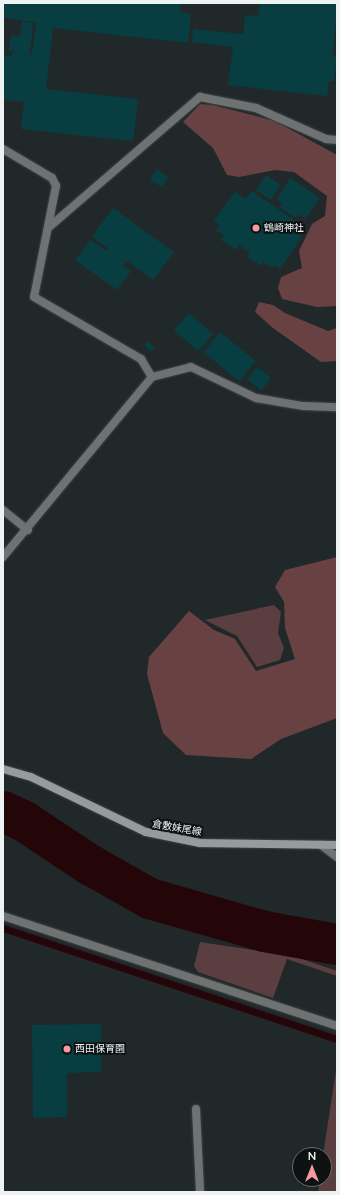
<!DOCTYPE html>
<html>
<head>
<meta charset="utf-8">
<style>
	body { margin:0 }
	#map { position:relative; width:340px; height:1195px; overflow:hidden; background:#212829; font-family:Lato,"Noto Sans JP",sans-serif }
	div>[style] { position:absolute }
	.green>* { inset:0; background:#5b3f40 }
	.forest>* { inset:0; background:#684243 }
	.stream>* { height:7px; margin:-3.5px; padding:0 3.5px; transform-origin:3.5px; border-radius:3.5px; background:#240609 }
	.river>* { height:41px; margin:-20.5px; padding:0 20.5px; transform-origin:20.5px; border-radius:20.5px; background:#240609 }
	.building>* { inset:0; background:#083e41; transform-origin:0 0 }
	.roads { filter:drop-shadow(0 0 1px #3e4445) drop-shadow(0 0 1px #3e4445) }
	.street>* { height:8px; margin:-4px; padding:0 4px; transform-origin:4px; border-radius:4px; background:#6e7272 }
	.secondary>* { height:8px; margin:-4px; padding:0 4px; transform-origin:4px; border-radius:4px; background:#969c9c }
	.dots>* { width:11px; height:11px; translate:-50% -50%; box-sizing:border-box; border:2px solid #0d1111; border-radius:50% }
	span { translate:-50% -50%; white-space:nowrap; text-align:center; line-height:1.15; -webkit-text-stroke:3.5px #0d1111; paint-order:stroke }
	.poi-label { font-size:10px; color:#edf2f2 }
	.left { translate:0 -50%; text-align:left }
	.street-label { font-size:10px; color:#edf2f2 }
	.frame { position:absolute; inset:0; border:4px solid #edf2f2; pointer-events:none }
	.north { position:absolute; left:292px; top:1147px; width:40px; height:40px; box-sizing:border-box; background:#0d1111; border:1px solid #676b6b; border-radius:50%; rotate:0deg; font-size:11px; font-weight:700; line-height:16px; text-align:center; color:#edf2f2 }
	.north::after { content:''; display:block; margin:auto; width:14px; height:18px; background:#f59b9f; clip-path:polygon(50% 0,100% 100%,50% 72%,0 100%) }
</style>
</head>
<body>
<div id="map">
	<div class="green">
		<i style="clip-path:polygon(274px 605px,281px 612px,278px 633px,284px 648px,280px 660px,257px 667px,237px 636px,205px 620px)"></i>
		<i style="clip-path:polygon(200px 942px,293px 956px,337px 971px,337px 976px,287px 959px,273px 998px,198px 972px,194px 966px)"></i>
		<i style="clip-path:polygon(337px 1064px,337px 1192px,318px 1192px,320px 1179px,324px 1179px,323px 1155px)"></i>
	</div>
	<div class="forest">
		<i style="clip-path:polygon(200px 104px,213px 105px,275px 121px,337px 155px,337px 306px,317px 307px,282px 299px,278px 288px,281px 277px,302px 268px,299px 251px,312px 224px,325px 216px,327px 196px,294px 172px,275px 170px,239px 177px,227px 175px,213px 148px,183px 122px)"></i>
		<i style="clip-path:polygon(259px 302px,273px 305px,285px 313px,328px 331px,337px 328px,337px 361px,321px 362px,273px 328px,255px 312px)"></i>
		<i style="clip-path:polygon(337px 557px,337px 718px,281px 739px,251px 759px,186px 755px,163px 733px,147px 674px,149px 657px,189px 611px,214px 630px,235px 639px,256px 671px,295px 659px,285px 628px,284px 602px,275px 587px,285px 570px)"></i>
	</div>
	<div class="stream">
		<i style="left:3px;top:928px;width:352px;rotate:18.4deg"></i>
	</div>
	<div class="river">
		<i style="left:3px;top:811px;width:23px;rotate:25deg"></i>
		<i style="left:24px;top:821px;width:78px;rotate:33.5deg"></i>
		<i style="left:89px;top:864px;width:69px;rotate:29.5deg"></i>
		<i style="left:149px;top:898px;width:120px;rotate:16deg"></i>
		<i style="left:264px;top:931px;width:74px;rotate:10.1deg"></i>
	</div>
	<div class="building">
		<i style="clip-path:polygon(3px 3px,181px 3px,180px 12px,191px 14px,188px 43px,53px 28px,46px 89px,138px 99px,133px 141px,21px 129px,24px 102px,3px 100px,3px 55px,12px 56px,12px 52px,25px 53px,9px 51px,11px 35px,20px 36px,22px 21px,33px 23px,30px 54px,32px 54px,36px 22px,3px 18px)"></i>
		<i style="clip-path:polygon(260px 3px,337px 3px,333px 56px,337px 58px,334px 81px,329px 81px,327px 96px,228px 85px,233px 47px,192px 42px,193px 29px,243px 34px,245px 15px,258px 16px)"></i>
		<i style="left:157px;top:169px;width:14px;height:12px;rotate:36deg"></i>
		<i style="left:266px;top:175px;width:18px;height:18px;rotate:34deg"></i>
		<i style="clip-path:polygon(290px 178px,320px 198px,305px 219px,298px 214px,296px 218px,279px 207px,282px 203px,277px 199px)"></i>
		<i style="clip-path:polygon(252px 191px,297px 222px,292px 230px,302px 237px,280px 269px,274px 265px,272px 268px,263px 262px,261px 266px,247px 257px,250px 253px,239px 245px,236px 250px,221px 240px,224px 235px,216px 230px,220px 225px,214px 221px,235px 192px,246px 199px)"></i>
		<i style="clip-path:polygon(113px 208px,174px 252px,153px 280px,127px 261px,123px 266px,131px 271px,117px 290px,75px 260px,90px 240px,107px 251px,109px 249px,92px 237px)"></i>
		<i style="left:189px;top:313px;width:32px;height:23px;rotate:41deg"></i>
		<i style="left:220px;top:332px;width:46px;height:26px;rotate:39deg"></i>
		<i style="left:148px;top:341px;width:9px;height:6px;rotate:41deg"></i>
		<i style="left:257px;top:367px;width:18px;height:16px;rotate:38deg"></i>
		<i style="clip-path:polygon(101px 1024px,101px 1072px,67px 1073px,67px 1117px,33px 1118px,32px 1025px)"></i>
	</div>
	<div class="roads">
		<div class="street">
			<i style="left:3px;top:149px;width:57px;rotate:30.6deg"></i>
			<i style="left:52px;top:178px;width:9px;rotate:63deg"></i>
			<i style="left:56px;top:186px;width:113px;rotate:101.2deg"></i>
			<i style="left:34px;top:297px;width:124px;rotate:30.1deg"></i>
			<i style="left:141px;top:359px;width:21px;rotate:59deg"></i>
			<i style="left:48px;top:228px;width:201px;rotate:-40.8deg"></i>
			<i style="left:200px;top:97px;width:57px;rotate:11.1deg"></i>
			<i style="left:256px;top:108px;width:77px;rotate:23.9deg"></i>
			<i style="left:326px;top:139px;width:11px;rotate:5deg"></i>
			<i style="left:3px;top:510px;width:32px;rotate:39deg"></i>
			<i style="left:3px;top:557px;width:234px;rotate:-50.4deg"></i>
			<i style="left:152px;top:377px;width:40px;rotate:-14.4deg"></i>
			<i style="left:191px;top:367px;width:72px;rotate:25.5deg"></i>
			<i style="left:256px;top:398px;width:48px;rotate:9.7deg"></i>
			<i style="left:303px;top:406px;width:34px;rotate:2deg"></i>
			<i style="left:321px;top:845px;width:20px;rotate:37deg"></i>
			<i style="left:3px;top:916px;width:352px;rotate:18.2deg"></i>
			<i style="left:196px;top:1109px;width:83px;rotate:87.2deg"></i>
		</div>
		<div class="secondary">
			<i style="left:3px;top:769px;width:29px;rotate:16deg"></i>
			<i style="left:31px;top:777px;width:127px;rotate:25.6deg"></i>
			<i style="left:146px;top:832px;width:55px;rotate:11.5deg"></i>
			<i style="left:200px;top:843px;width:137px;rotate:0.8deg"></i>
		</div>
	</div>
	<div class="dots">
		<i style="left:256px;top:228px;background:#f59b9f"></i>
		<i style="left:67px;top:1049px;background:#f59b9f"></i>
	</div>
	<div class="poi-label">
		<span class="left" style="left:264px;top:228px">鶴崎神社</span>
		<span class="left" style="left:75px;top:1049px">西田保育園</span>
	</div>
	<div class="street-label">
		<span style="left:177px;top:828px;rotate:10deg">倉敷妹尾線</span>
	</div>
	<div class="frame"></div>
	<div class="north">N</div>
</div>
</body>
</html>
